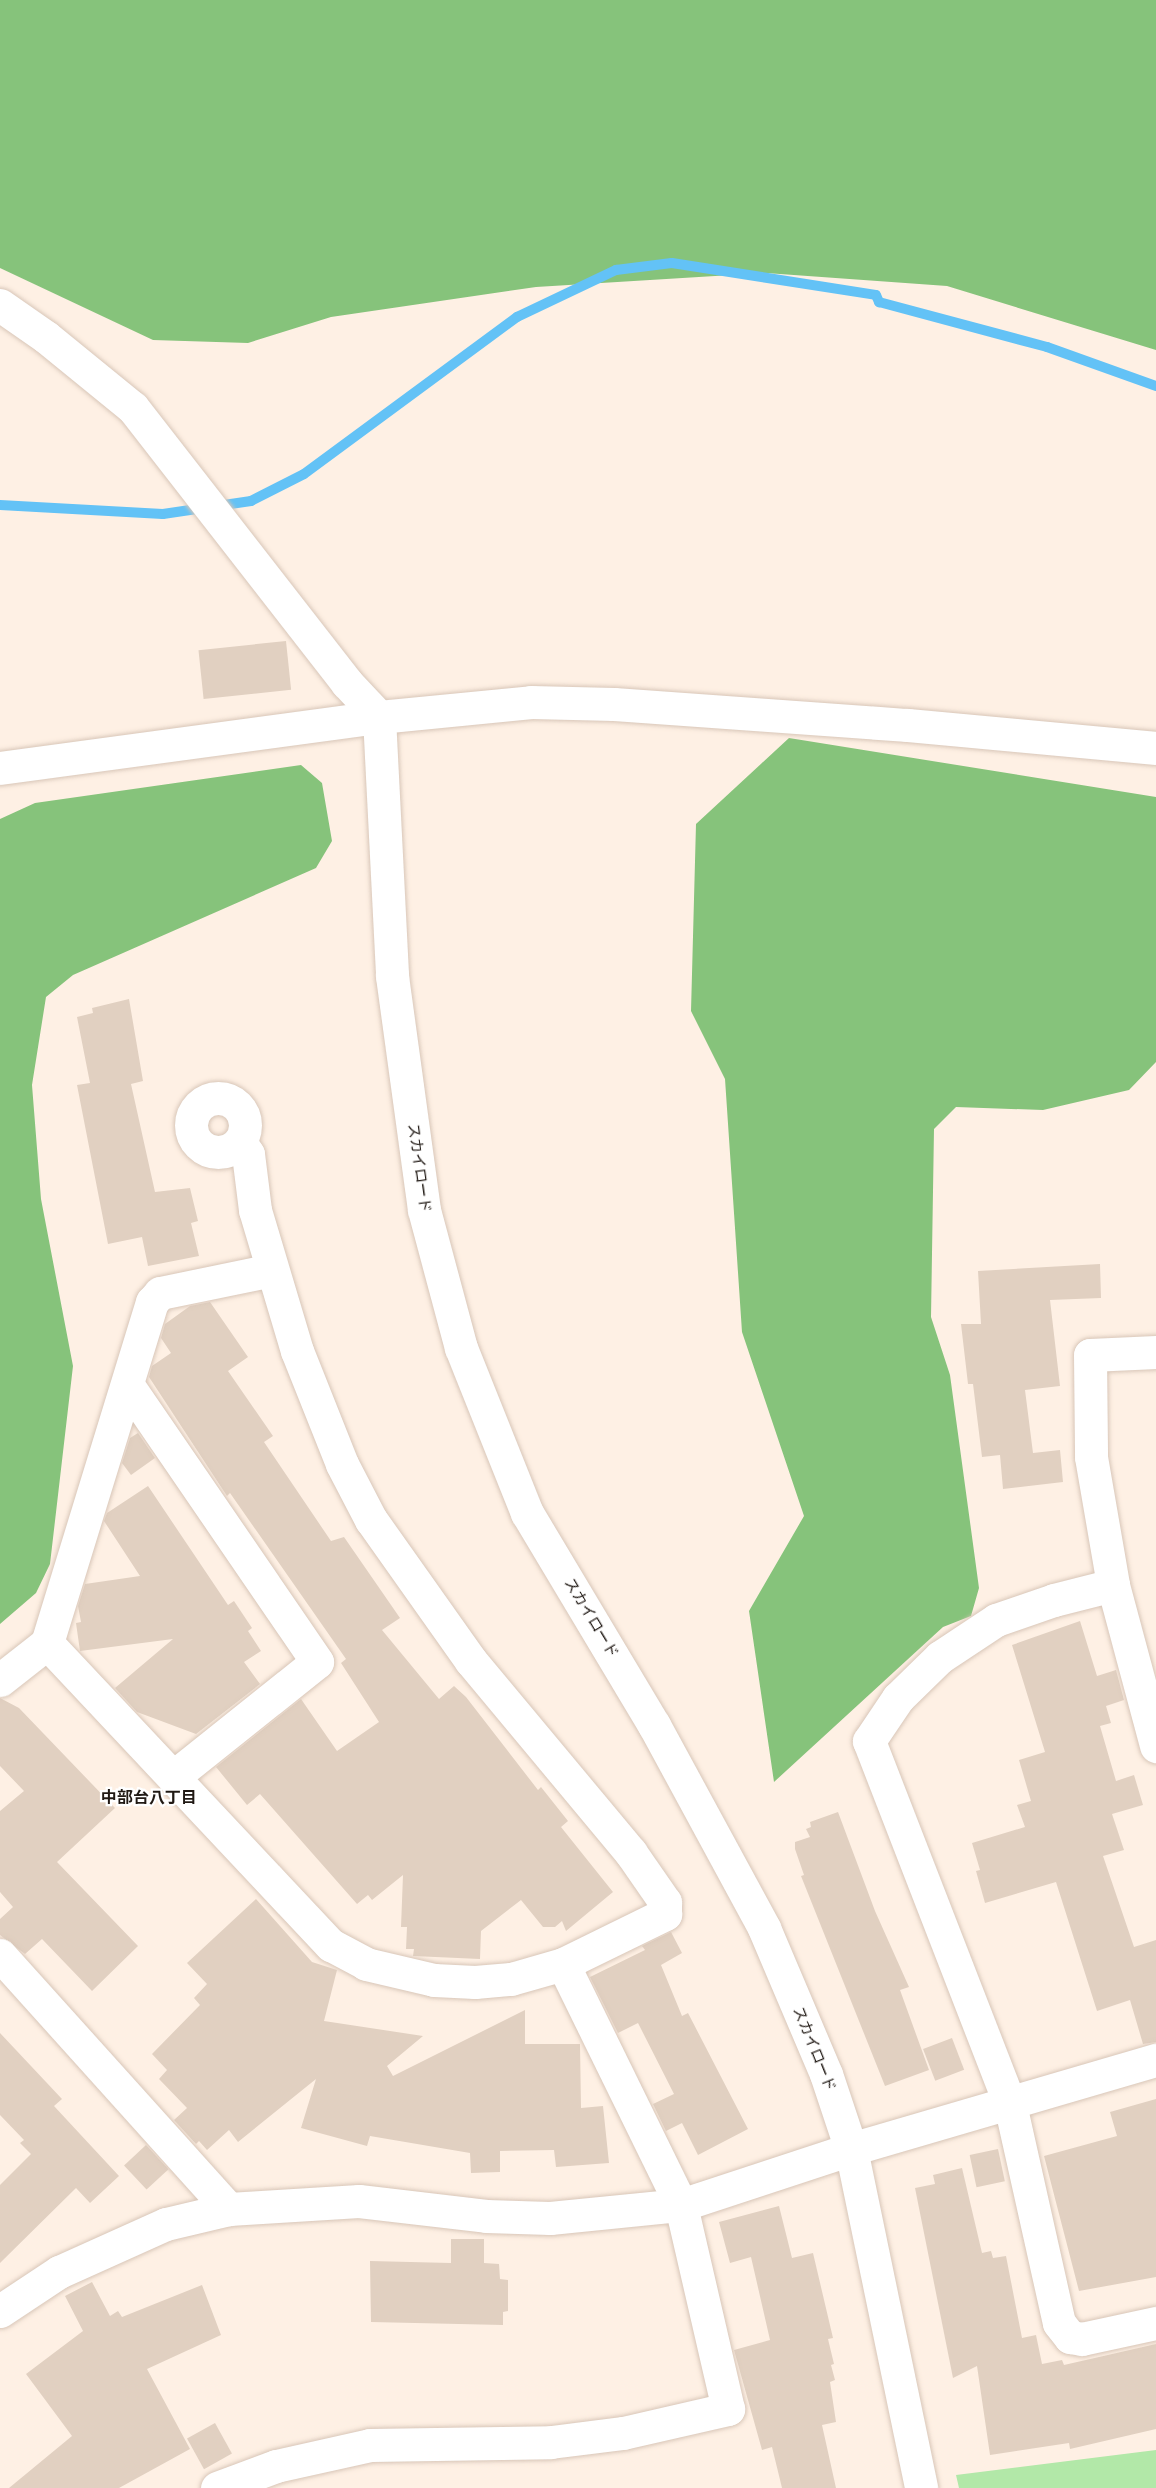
<!DOCTYPE html>
<html>
<head>
<meta charset="utf-8">
<style>
	body { margin:0 }
	#map { position:relative; width:1156px; height:2488px; overflow:hidden; background:#fef0e4; font-family:Bitter,"Noto Sans JP",serif }
	div>[style] { position:absolute }
	.green>* { inset:0; background:#b2e8a8 }
	.forest>* { inset:0; background:#86c37b }
	.stream>* { height:10px; margin:-5px; padding:0 5px; transform-origin:5px; border-radius:5px; background:#63c2f6 }
	.building>* { inset:0; background:#e1d0c1; transform-origin:0 0 }
	.roads { filter:drop-shadow(0 0 2px #d8c6b8) drop-shadow(0 0 2px #d8c6b8) }
	.street>* { height:33px; margin:-16.5px; padding:0 16.5px; transform-origin:16.5px; border-radius:16.5px; background:#fff }
	.street>.ring { margin:-16.5px; padding:0; box-sizing:content-box; background:none; border:33px solid #fff; border-radius:50% }
	.secondary>* { height:33px; margin:-16.5px; padding:0 16.5px; transform-origin:16.5px; border-radius:16.5px; background:#fff }
	span { translate:-50% -50%; white-space:nowrap; text-align:center; line-height:1.15; -webkit-text-stroke:4.5px #fff; paint-order:stroke }
	.street-label { font-size:15px; color:#201914 }
	.neighbourhood-label { font-size:16px; color:#201914; font-weight:700 }
</style>
</head>
<body>
<div id="map">
	<div class="green">
		<i style="clip-path:polygon(1156px 2450px,1156px 2488px,959px 2488px,956px 2475px)"></i>
	</div>
	<div class="forest">
		<i style="clip-path:polygon(0 0,1156px 0,1156px 350px,947px 286px,766px 273px,536px 287px,331px 317px,248px 343px,153px 340px,0 268px)"></i>
		<i style="clip-path:polygon(789px 738px,1156px 797px,1156px 1062px,1129px 1090px,1043px 1110px,956px 1107px,934px 1129px,931px 1317px,950px 1375px,979px 1588px,971px 1616px,943px 1627px,774px 1782px,749px 1611px,804px 1516px,742px 1332px,725px 1079px,691px 1011px,696px 824px)"></i>
		<i style="clip-path:polygon(301px 765px,322px 783px,332px 841px,316px 868px,73px 975px,46px 997px,32px 1085px,41px 1199px,73px 1366px,50px 1564px,36px 1593px,0 1624px,0 819px,35px 803px)"></i>
	</div>
	<div class="stream">
		<i style="left:0;top:505px;width:163px;rotate:3.2deg"></i>
		<i style="left:163px;top:514px;width:89px;rotate:-8.4deg"></i>
		<i style="left:251px;top:501px;width:59px;rotate:-27deg"></i>
		<i style="left:304px;top:474px;width:265px;rotate:-36.4deg"></i>
		<i style="left:517px;top:317px;width:110px;rotate:-25.4deg"></i>
		<i style="left:616px;top:270px;width:56px;rotate:-7.1deg"></i>
		<i style="left:672px;top:263px;width:206px;rotate:8.9deg"></i>
		<i style="left:876px;top:295px;width:8px;rotate:67deg"></i>
		<i style="left:879px;top:302px;width:174px;rotate:15deg"></i>
		<i style="left:1047px;top:347px;width:116px;rotate:19.7deg"></i>
	</div>
	<div class="building">
		<i style="left:286px;top:641px;width:49px;height:88px;rotate:84deg"></i>
		<i style="clip-path:polygon(129px 999px,143px 1081px,131px 1084px,155px 1192px,190px 1188px,198px 1221px,191px 1223px,199px 1256px,148px 1266px,142px 1237px,108px 1244px,77px 1085px,90px 1083px,77px 1017px,93px 1013px,92px 1008px)"></i>
		<i style="clip-path:polygon(1100px 1264px,1101px 1298px,1050px 1300px,1060px 1386px,1025px 1390px,1033px 1453px,1060px 1450px,1063px 1482px,1003px 1489px,1000px 1455px,982px 1457px,973px 1384px,968px 1384px,961px 1324px,981px 1324px,978px 1271px)"></i>
		<i style="clip-path:polygon(210px 1302px,248px 1357px,228px 1371px,273px 1436px,264px 1442px,331px 1541px,344px 1537px,400px 1618px,382px 1630px,439px 1699px,454px 1686px,466px 1697px,538px 1790px,541px 1787px,568px 1821px,561px 1827px,613px 1892px,566px 1931px,562px 1921px,555px 1927px,543px 1927px,521px 1900px,481px 1931px,480px 1959px,413px 1956px,414px 1949px,406px 1949px,407px 1927px,401px 1927px,403px 1875px,372px 1900px,368px 1895px,357px 1904px,260px 1794px,247px 1805px,216px 1767px,301px 1699px,337px 1751px,379px 1722px,341px 1663px,346px 1659px,230px 1493px,227px 1496px,149px 1377px,152px 1366px,171px 1353px,161px 1338px,165px 1324px,190px 1306px)"></i>
		<i style="clip-path:polygon(138px 1433px,155px 1458px,131px 1475px,122px 1463px,130px 1438px)"></i>
		<i style="clip-path:polygon(148px 1486px,228px 1605px,234px 1601px,252px 1628px,248px 1631px,261px 1651px,244px 1662px,260px 1684px,196px 1734px,137px 1712px,115px 1688px,173px 1639px,80px 1651px,76px 1623px,81px 1622px,78px 1606px,85px 1584px,140px 1576px,104px 1521px,107px 1513px)"></i>
		<i style="clip-path:polygon(1080px 1621px,1097px 1676px,1116px 1670px,1124px 1700px,1106px 1706px,1111px 1723px,1100px 1726px,1116px 1781px,1134px 1775px,1143px 1805px,1112px 1814px,1124px 1850px,1103px 1856px,1134px 1947px,1156px 1940px,1156px 2042px,1143px 2044px,1130px 2000px,1097px 2011px,1056px 1882px,985px 1903px,976px 1871px,980px 1870px,972px 1843px,1025px 1827px,1017px 1805px,1031px 1801px,1019px 1760px,1045px 1752px,1012px 1645px)"></i>
		<i style="clip-path:polygon(0 1698px,19px 1708px,115px 1808px,57px 1862px,138px 1946px,92px 1991px,42px 1939px,25px 1954px,0 1935px,0 1919px,13px 1907px,0 1892px,0 1811px,24px 1791px,0 1766px)"></i>
		<i style="clip-path:polygon(838px 1812px,875px 1911px,909px 1987px,900px 1990px,929px 2070px,885px 2086px,801px 1876px,804px 1875px,795px 1849px,795px 1842px,810px 1837px,806px 1829px,811px 1827px,810px 1822px)"></i>
		<i style="clip-path:polygon(256px 1899px,312px 1962px,337px 1970px,324px 2021px,423px 2036px,387px 2066px,393px 2076px,525px 2010px,525px 2044px,580px 2044px,581px 2108px,603px 2106px,609px 2163px,556px 2167px,554px 2150px,500px 2151px,500px 2172px,471px 2173px,470px 2153px,370px 2136px,367px 2146px,301px 2128px,316px 2079px,238px 2142px,229px 2130px,207px 2150px,199px 2141px,196px 2144px,174px 2120px,187px 2108px,159px 2079px,167px 2070px,152px 2054px,200px 2005px,194px 1998px,207px 1984px,187px 1963px)"></i>
		<i style="clip-path:polygon(671px 1932px,682px 1953px,661px 1965px,682px 2016px,688px 2013px,748px 2129px,698px 2155px,682px 2123px,666px 2131px,653px 2104px,674px 2094px,638px 2023px,618px 2033px,590px 1977px,645px 1950px,642px 1946px)"></i>
		<i style="clip-path:polygon(0 2033px,62px 2099px,54px 2106px,119px 2176px,90px 2203px,76px 2188px,0 2263px,0 2185px,31px 2154px,20px 2143px,24px 2140px,0 2115px)"></i>
		<i style="left:952px;top:2038px;width:34px;height:31px;rotate:69deg"></i>
		<i style="clip-path:polygon(1156px 2099px,1156px 2277px,1079px 2291px,1044px 2156px,1117px 2136px,1110px 2112px)"></i>
		<i style="left:146px;top:2145px;width:33px;height:30px;rotate:47deg"></i>
		<i style="left:998px;top:2149px;width:33px;height:29px;rotate:78deg"></i>
		<i style="clip-path:polygon(962px 2168px,982px 2253px,991px 2251px,993px 2258px,1006px 2256px,1022px 2338px,1036px 2335px,1042px 2364px,1062px 2360px,1064px 2365px,1156px 2344px,1156px 2429px,1070px 2449px,1069px 2443px,990px 2455px,977px 2366px,953px 2378px,915px 2188px,935px 2184px,933px 2175px)"></i>
		<i style="clip-path:polygon(779px 2206px,792px 2258px,813px 2253px,833px 2338px,828px 2339px,834px 2364px,831px 2365px,835px 2380px,830px 2382px,836px 2422px,822px 2425px,836px 2488px,782px 2488px,772px 2447px,762px 2450px,734px 2350px,770px 2340px,751px 2257px,730px 2263px,719px 2222px)"></i>
		<i style="clip-path:polygon(451px 2239px,484px 2239px,484px 2263px,499px 2264px,500px 2279px,508px 2280px,508px 2311px,503px 2312px,503px 2325px,371px 2322px,370px 2261px,451px 2263px)"></i>
		<i style="clip-path:polygon(92px 2282px,110px 2316px,118px 2311px,122px 2317px,202px 2285px,221px 2335px,147px 2369px,190px 2449px,119px 2488px,9px 2488px,72px 2436px,26px 2374px,83px 2331px,65px 2296px)"></i>
		<i style="left:215px;top:2423px;width:35px;height:32px;rotate:61deg"></i>
	</div>
	<div class="roads">
		<div class="street">
			<i style="left:0;top:305px;width:56px;rotate:34.8deg"></i>
			<i style="left:46px;top:337px;width:112px;rotate:39.2deg"></i>
			<i style="left:133px;top:408px;width:348px;rotate:52.1deg"></i>
			<i style="left:347px;top:683px;width:47px;rotate:46.7deg"></i>
			<i style="left:0;top:768px;width:382px;rotate:-7.7deg"></i>
			<i style="left:379px;top:717px;width:153px;rotate:-5.6deg"></i>
			<i style="left:531px;top:702px;width:83px;rotate:1.4deg"></i>
			<i style="left:614px;top:704px;width:295px;rotate:4.1deg"></i>
			<i style="left:908px;top:725px;width:249px;rotate:5.3deg"></i>
			<i class="ring" style="left:191px;top:1098px;width:21px;height:21px"></i>
			<i style="left:1156px;top:1352px;width:66px;rotate:177.4deg"></i>
			<i style="left:1090px;top:1355px;width:102px;rotate:89.4deg"></i>
			<i style="left:1091px;top:1457px;width:130px;rotate:80.2deg"></i>
			<i style="left:1113px;top:1585px;width:167px;rotate:75deg"></i>
			<i style="left:129px;top:1387px;width:333px;rotate:55.6deg"></i>
			<i style="left:317px;top:1662px;width:184px;rotate:141.4deg"></i>
			<i style="left:1113px;top:1585px;width:61px;rotate:165.7deg"></i>
			<i style="left:1054px;top:1600px;width:61px;rotate:161deg"></i>
			<i style="left:996px;top:1620px;width:67px;rotate:146.5deg"></i>
			<i style="left:940px;top:1657px;width:59px;rotate:135.7deg"></i>
			<i style="left:898px;top:1698px;width:52px;rotate:124deg"></i>
			<i style="left:869px;top:1741px;width:389px;rotate:68.8deg"></i>
			<i style="left:1010px;top:2104px;width:224px;rotate:77.4deg"></i>
			<i style="left:1059px;top:2323px;width:18px;rotate:52deg"></i>
			<i style="left:1070px;top:2337px;width:12px;rotate:9deg"></i>
			<i style="left:1082px;top:2339px;width:76px;rotate:-12.2deg"></i>
			<i style="left:47px;top:1643px;width:415px;rotate:46.8deg"></i>
			<i style="left:331px;top:1945px;width:40px;rotate:28deg"></i>
			<i style="left:366px;top:1964px;width:70px;rotate:13.2deg"></i>
			<i style="left:434px;top:1980px;width:41px;rotate:2.8deg"></i>
			<i style="left:475px;top:1982px;width:36px;rotate:-5deg"></i>
			<i style="left:511px;top:1979px;width:54px;rotate:-16.1deg"></i>
			<i style="left:563px;top:1964px;width:114px;rotate:-26.1deg"></i>
			<i style="left:665px;top:1914px;width:12px;rotate:-90deg"></i>
			<i style="left:665px;top:1902px;width:60px;rotate:-124.8deg"></i>
			<i style="left:631px;top:1853px;width:250px;rotate:-129.8deg"></i>
			<i style="left:471px;top:1661px;width:173px;rotate:-125.3deg"></i>
			<i style="left:371px;top:1520px;width:63px;rotate:-117.4deg"></i>
			<i style="left:342px;top:1464px;width:122px;rotate:-111.7deg"></i>
			<i style="left:297px;top:1351px;width:147px;rotate:-106.6deg"></i>
			<i style="left:255px;top:1210px;width:56px;rotate:-97.1deg"></i>
			<i style="left:248px;top:1154px;width:14px;rotate:-124deg"></i>
			<i style="left:0;top:1680px;width:60px;rotate:-38.2deg"></i>
			<i style="left:47px;top:1643px;width:357px;rotate:-72.9deg"></i>
			<i style="left:152px;top:1302px;width:12px;rotate:-48deg"></i>
			<i style="left:160px;top:1293px;width:114px;rotate:-11.6deg"></i>
			<i style="left:0;top:1955px;width:342px;rotate:48deg"></i>
			<i style="left:217px;top:2488px;width:63px;rotate:-20.4deg"></i>
			<i style="left:276px;top:2466px;width:96px;rotate:-12.6deg"></i>
			<i style="left:370px;top:2445px;width:181px;rotate:-0.9deg"></i>
			<i style="left:551px;top:2442px;width:73px;rotate:-7.1deg"></i>
			<i style="left:623px;top:2433px;width:108px;rotate:-12.9deg"></i>
			<i style="left:728px;top:2409px;width:209px;rotate:-103deg"></i>
			<i style="left:681px;top:2205px;width:268px;rotate:-116.1deg"></i>
		</div>
		<div class="secondary">
			<i style="left:379px;top:717px;width:259px;rotate:87.1deg"></i>
			<i style="left:392px;top:976px;width:236px;rotate:82.2deg"></i>
			<i style="left:424px;top:1210px;width:143px;rotate:75deg"></i>
			<i style="left:461px;top:1348px;width:178px;rotate:68.2deg"></i>
			<i style="left:527px;top:1513px;width:247px;rotate:59.1deg"></i>
			<i style="left:654px;top:1725px;width:231px;rotate:61.5deg"></i>
			<i style="left:764px;top:1928px;width:159px;rotate:67deg"></i>
			<i style="left:826px;top:2074px;width:79px;rotate:71.6deg"></i>
			<i style="left:851px;top:2149px;width:346px;rotate:78.3deg"></i>
			<i style="left:0;top:2311px;width:71px;rotate:-33.5deg"></i>
			<i style="left:59px;top:2272px;width:117px;rotate:-24.2deg"></i>
			<i style="left:166px;top:2224px;width:65px;rotate:-13.4deg"></i>
			<i style="left:229px;top:2209px;width:130px;rotate:-3.5deg"></i>
			<i style="left:359px;top:2201px;width:128px;rotate:6.7deg"></i>
			<i style="left:486px;top:2216px;width:64px;rotate:1.8deg"></i>
			<i style="left:550px;top:2218px;width:132px;rotate:-5.7deg"></i>
			<i style="left:681px;top:2205px;width:179px;rotate:-18.2deg"></i>
			<i style="left:851px;top:2149px;width:318px;rotate:-16.3deg"></i>
		</div>
	</div>
	<div class="street-label">
		<span style="left:419px;top:1168px;rotate:82deg">スカイロード</span>
		<span style="left:591px;top:1618px;rotate:59deg">スカイロード</span>
		<span style="left:814px;top:2049px;rotate:68deg">スカイロード</span>
	</div>
	<div class="neighbourhood-label">
		<span style="left:149px;top:1798px">中部台八丁目</span>
	</div>
</div>
</body>
</html>
